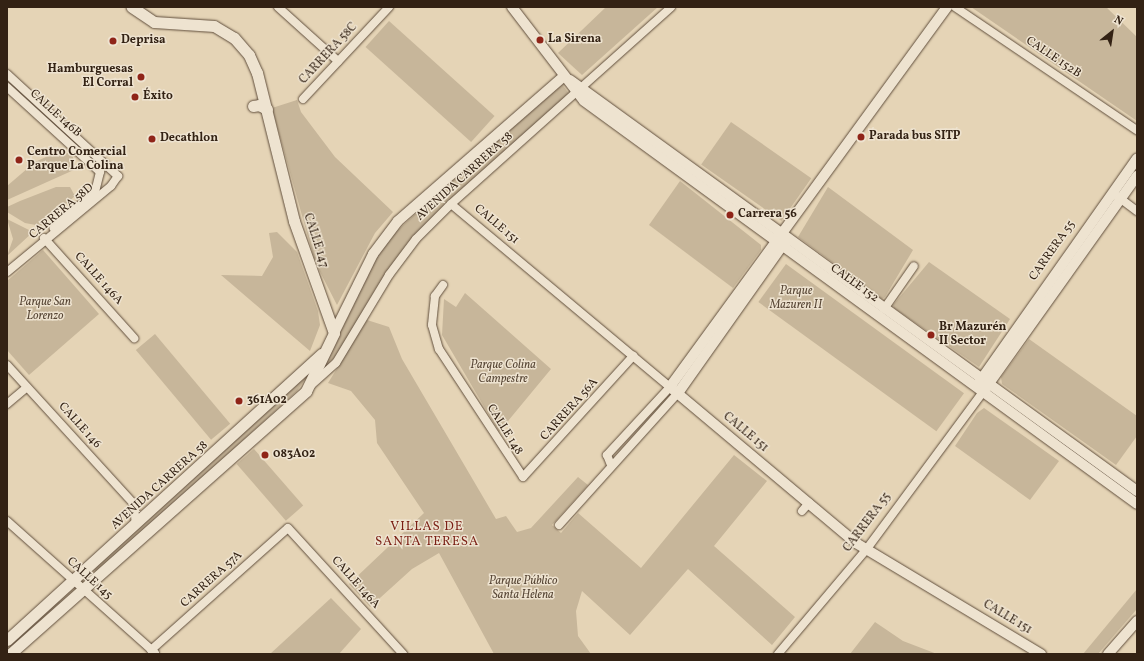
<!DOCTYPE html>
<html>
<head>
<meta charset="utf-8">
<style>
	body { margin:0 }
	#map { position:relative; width:1144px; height:661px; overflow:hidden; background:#e5d4b6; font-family:Vollkorn,serif }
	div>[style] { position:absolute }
	.green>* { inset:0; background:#c7b69a; transform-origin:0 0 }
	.roads { filter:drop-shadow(0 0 1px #604e3c) drop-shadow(0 0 1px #604e3c) }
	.minor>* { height:8px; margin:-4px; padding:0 4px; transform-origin:4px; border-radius:4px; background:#eee3d0 }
	.tertiary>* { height:10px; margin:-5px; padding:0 5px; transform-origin:5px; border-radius:5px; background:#eee3d0 }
	.secondary>* { height:11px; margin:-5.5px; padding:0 5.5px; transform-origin:5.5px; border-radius:5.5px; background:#eee3d0 }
	.dots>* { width:11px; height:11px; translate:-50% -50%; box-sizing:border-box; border:2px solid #eee3d0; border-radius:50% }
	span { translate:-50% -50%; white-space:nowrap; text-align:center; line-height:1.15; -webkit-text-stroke:3px #eee3d0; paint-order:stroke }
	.poi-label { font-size:12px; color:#332214; font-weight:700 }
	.left { translate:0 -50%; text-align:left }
	.right { translate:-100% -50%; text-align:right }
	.street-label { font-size:12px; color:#332214 }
	.park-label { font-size:12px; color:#584736; font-style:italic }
	.neighbourhood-label { font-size:13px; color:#7a1f14; letter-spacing:1px }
	.frame { position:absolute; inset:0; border:8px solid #332214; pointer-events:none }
	.north { position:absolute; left:1092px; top:12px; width:40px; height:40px; -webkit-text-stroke:3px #eee3d0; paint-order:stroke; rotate:30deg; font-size:11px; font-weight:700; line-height:16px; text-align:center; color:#332214 }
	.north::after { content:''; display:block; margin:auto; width:14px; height:18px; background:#332214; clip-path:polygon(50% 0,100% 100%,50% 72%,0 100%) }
</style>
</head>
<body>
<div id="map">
	<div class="green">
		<i style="clip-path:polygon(606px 7px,658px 7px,582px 75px,558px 53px)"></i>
		<i style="clip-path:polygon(971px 7px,1106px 7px,1137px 37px,1137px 121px)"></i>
		<i style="left:389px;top:21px;width:142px;height:35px;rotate:42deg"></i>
		<i style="clip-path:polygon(561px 83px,570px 95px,408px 243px,375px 290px,342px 348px,321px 373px,371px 265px,390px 237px)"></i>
		<i style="clip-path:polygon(297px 100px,301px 112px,335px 157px,393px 212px,375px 233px,337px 305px,315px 262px,272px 108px)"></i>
		<i style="left:731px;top:122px;width:98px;height:52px;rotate:35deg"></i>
		<i style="clip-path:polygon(59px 151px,72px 154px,76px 169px,7px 200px,7px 186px,35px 162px)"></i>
		<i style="clip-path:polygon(680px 181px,761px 245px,761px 250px,733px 288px,649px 225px)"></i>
		<i style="clip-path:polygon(56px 187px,70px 187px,75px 196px,41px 226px,25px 223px,7px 212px,7px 207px,20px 201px)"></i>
		<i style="clip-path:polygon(828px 187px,913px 250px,885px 297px,882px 299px,798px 237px)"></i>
		<i style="clip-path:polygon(7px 219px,33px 232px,7px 256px,13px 239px)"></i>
		<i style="clip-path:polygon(277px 232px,297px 252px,318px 311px,320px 325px,310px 351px,221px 275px,262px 276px,273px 257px,269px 233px)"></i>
		<i style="clip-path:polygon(43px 250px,99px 314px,29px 375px,7px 350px,7px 281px)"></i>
		<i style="clip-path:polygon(929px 262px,1010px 319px,979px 367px,894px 308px,893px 305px)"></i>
		<i style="left:786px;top:264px;width:220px;height:47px;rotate:36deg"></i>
		<i style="clip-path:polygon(465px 293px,551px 369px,499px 432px,442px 335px,444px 299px,456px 307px)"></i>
		<i style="clip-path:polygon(367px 320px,389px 327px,402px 359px,496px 519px,506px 516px,517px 532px,531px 528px,578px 477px,588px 485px,552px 525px,561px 533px,578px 513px,641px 568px,734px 455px,767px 481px,714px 546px,795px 617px,772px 645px,688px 569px,630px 635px,582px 591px,576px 611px,578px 636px,591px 654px,494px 654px,439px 553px,412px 569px,370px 607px,349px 584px,424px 513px,377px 443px,375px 420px,351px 391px,328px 383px)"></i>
		<i style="left:155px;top:334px;width:117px;height:25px;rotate:50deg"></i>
		<i style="clip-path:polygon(1029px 339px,1137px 416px,1137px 436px,1116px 465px,1002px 384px,1001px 377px)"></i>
		<i style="clip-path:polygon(313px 368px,297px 391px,97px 573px,94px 569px)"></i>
		<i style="clip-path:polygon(984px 408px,1059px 461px,1030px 500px,955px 446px,977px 413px)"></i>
		<i style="left:254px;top:449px;width:75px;height:23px;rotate:49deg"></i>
		<i style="clip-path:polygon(1137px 589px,1137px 609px,1098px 654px,1083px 654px)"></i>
		<i style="clip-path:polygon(331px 598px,361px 629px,339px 654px,270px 654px)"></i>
		<i style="clip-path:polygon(58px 600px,60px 602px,7px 651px,7px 645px)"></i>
		<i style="clip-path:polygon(875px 622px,903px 641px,937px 654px,850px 654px)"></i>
	</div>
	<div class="roads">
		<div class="minor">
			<i style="left:278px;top:7px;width:81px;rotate:42deg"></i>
			<i style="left:955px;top:7px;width:220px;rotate:34.1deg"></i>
			<i style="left:7px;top:74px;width:151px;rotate:42.6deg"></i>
			<i style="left:118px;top:176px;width:12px;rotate:125deg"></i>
			<i style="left:111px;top:186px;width:135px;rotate:140.4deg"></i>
			<i style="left:7px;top:87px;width:126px;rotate:42.4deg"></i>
			<i style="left:100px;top:172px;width:21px;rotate:104deg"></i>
			<i style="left:95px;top:192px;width:55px;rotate:138.7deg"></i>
			<i style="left:303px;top:99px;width:126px;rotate:-46.9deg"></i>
			<i style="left:1117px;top:196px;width:25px;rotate:37deg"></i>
			<i style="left:451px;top:204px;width:285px;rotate:39.9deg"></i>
			<i style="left:670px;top:387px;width:93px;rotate:132.8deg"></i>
			<i style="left:607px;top:455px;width:11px;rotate:68deg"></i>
			<i style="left:44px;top:238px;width:135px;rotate:48deg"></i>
			<i style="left:443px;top:285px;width:14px;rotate:126deg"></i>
			<i style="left:435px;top:296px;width:29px;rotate:96deg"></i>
			<i style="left:432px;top:325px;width:25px;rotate:74deg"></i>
			<i style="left:439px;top:349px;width:153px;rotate:56.7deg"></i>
			<i style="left:523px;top:477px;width:164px;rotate:-47.7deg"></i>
			<i style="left:884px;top:309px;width:52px;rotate:-55.1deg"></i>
			<i style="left:7px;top:365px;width:188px;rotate:47.6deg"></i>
			<i style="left:134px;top:504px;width:21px;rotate:85deg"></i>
			<i style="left:309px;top:387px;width:36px;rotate:-42deg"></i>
			<i style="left:336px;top:363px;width:103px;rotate:-58.9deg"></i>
			<i style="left:389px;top:275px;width:45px;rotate:-53.1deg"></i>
			<i style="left:416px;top:239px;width:49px;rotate:-45deg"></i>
			<i style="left:451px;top:204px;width:295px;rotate:-41.8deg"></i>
			<i style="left:7px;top:404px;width:26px;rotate:-40deg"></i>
			<i style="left:802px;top:511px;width:11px;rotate:-49deg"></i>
			<i style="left:7px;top:521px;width:198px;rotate:41.7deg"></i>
			<i style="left:559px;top:525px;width:178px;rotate:-48deg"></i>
			<i style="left:151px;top:650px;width:183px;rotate:-41.7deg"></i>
			<i style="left:288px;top:528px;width:171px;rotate:47.6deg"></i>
			<i style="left:778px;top:654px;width:136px;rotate:-49.8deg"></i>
			<i style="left:866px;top:550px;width:195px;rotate:-53.5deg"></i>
		</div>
		<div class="tertiary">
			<i style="left:512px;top:7px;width:118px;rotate:52.5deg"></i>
			<i style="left:584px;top:101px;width:684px;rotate:36.08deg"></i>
			<i style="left:947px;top:7px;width:470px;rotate:126.1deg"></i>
			<i style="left:670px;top:387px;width:243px;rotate:40deg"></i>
			<i style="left:856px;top:543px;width:216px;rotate:31deg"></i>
			<i style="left:570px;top:80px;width:700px;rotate:35.94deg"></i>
			<i style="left:334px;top:333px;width:88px;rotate:-63.7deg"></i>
			<i style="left:373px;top:254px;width:41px;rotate:-52.9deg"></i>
			<i style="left:398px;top:221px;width:220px;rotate:-41.1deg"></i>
			<i style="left:978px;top:384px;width:276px;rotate:-54.8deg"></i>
			<i style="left:985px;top:389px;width:262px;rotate:-54.5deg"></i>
			<i style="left:678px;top:393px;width:185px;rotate:-54.7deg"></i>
			<i style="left:1108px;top:654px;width:44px;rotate:-48.7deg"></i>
		</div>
		<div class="secondary">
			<i style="left:253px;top:106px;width:6px;rotate:-9deg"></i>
			<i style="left:259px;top:105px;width:9px;rotate:27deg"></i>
			<i style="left:7px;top:640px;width:425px;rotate:-42.3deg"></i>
			<i style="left:10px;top:654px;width:396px;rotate:-41.6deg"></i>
			<i style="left:306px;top:391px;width:64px;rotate:-64.2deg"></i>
			<i style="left:334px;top:333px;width:119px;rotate:-109.7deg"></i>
			<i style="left:294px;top:221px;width:153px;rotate:-104deg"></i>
			<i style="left:257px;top:73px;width:20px;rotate:-114deg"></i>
			<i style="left:249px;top:55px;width:23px;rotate:-131deg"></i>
			<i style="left:234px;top:38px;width:23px;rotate:-149deg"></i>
			<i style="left:214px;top:26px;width:60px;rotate:-176.2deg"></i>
			<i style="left:154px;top:22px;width:27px;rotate:-146deg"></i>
		</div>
	</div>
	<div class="dots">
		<i style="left:540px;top:40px;background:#8f2418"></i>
		<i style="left:113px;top:41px;background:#8f2418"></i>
		<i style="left:141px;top:77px;background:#8f2418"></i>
		<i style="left:135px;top:97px;background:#8f2418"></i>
		<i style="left:861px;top:137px;background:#8f2418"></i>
		<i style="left:152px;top:139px;background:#8f2418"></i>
		<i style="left:19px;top:160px;background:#8f2418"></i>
		<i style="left:730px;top:215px;background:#8f2418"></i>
		<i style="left:931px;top:335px;background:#8f2418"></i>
		<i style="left:239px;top:401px;background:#8f2418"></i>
		<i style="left:265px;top:455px;background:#8f2418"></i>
	</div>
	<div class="poi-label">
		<span class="left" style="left:548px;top:40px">La Sirena</span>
		<span class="left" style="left:121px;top:41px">Deprisa</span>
		<span class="right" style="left:133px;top:77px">Hamburguesas<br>El Corral</span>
		<span class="left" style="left:143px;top:97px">Éxito</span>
		<span class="left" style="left:869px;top:137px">Parada bus SITP</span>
		<span class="left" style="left:160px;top:139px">Decathlon</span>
		<span class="left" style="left:27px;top:160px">Centro Comercial<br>Parque La Colina</span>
		<span class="left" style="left:738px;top:215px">Carrera 56</span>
		<span class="left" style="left:939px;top:335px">Br Mazurén<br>II Sector</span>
		<span class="left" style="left:247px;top:401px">361A02</span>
		<span class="left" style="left:273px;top:455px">083A02</span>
	</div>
	<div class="street-label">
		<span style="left:329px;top:54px;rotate:-47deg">CARRERA 58C</span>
		<span style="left:1053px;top:58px;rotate:34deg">CALLE 152B</span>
		<span style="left:55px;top:114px;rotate:42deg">CALLE 146B</span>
		<span style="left:465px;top:177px;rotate:-42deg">AVENIDA CARRERA 58</span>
		<span style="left:62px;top:212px;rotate:-40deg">CARRERA 58D</span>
		<span style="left:496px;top:225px;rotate:40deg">CALLE 151</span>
		<span style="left:315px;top:241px;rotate:72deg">CALLE 147</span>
		<span style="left:1053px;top:251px;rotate:-55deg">CARRERA 55</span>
		<span style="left:98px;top:279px;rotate:48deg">CALLE 146A</span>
		<span style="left:854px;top:284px;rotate:36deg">CALLE 152</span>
		<span style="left:570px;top:410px;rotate:-48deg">CARRERA 56A</span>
		<span style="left:79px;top:426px;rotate:48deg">CALLE 146</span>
		<span style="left:504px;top:430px;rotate:58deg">CALLE 148</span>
		<span style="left:745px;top:433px;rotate:40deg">CALLE 151</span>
		<span style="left:160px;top:486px;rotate:-42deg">AVENIDA CARRERA 58</span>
		<span style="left:868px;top:523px;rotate:-53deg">CARRERA 55</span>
		<span style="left:89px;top:579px;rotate:42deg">CALLE 145</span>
		<span style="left:212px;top:580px;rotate:-42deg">CARRERA 57A</span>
		<span style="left:355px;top:583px;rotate:48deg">CALLE 146A</span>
		<span style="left:1007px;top:618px;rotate:31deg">CALLE 151</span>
	</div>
	<div class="park-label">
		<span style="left:796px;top:299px">Parque<br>Mazuren II</span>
		<span style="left:45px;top:310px">Parque San<br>Lorenzo</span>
		<span style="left:503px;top:373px">Parque Colina<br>Campestre</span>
		<span style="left:523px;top:589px">Parque Público<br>Santa Helena</span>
	</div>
	<div class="neighbourhood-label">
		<span style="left:427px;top:535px">VILLAS DE<br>SANTA TERESA</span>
	</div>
	<div class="frame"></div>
	<div class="north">N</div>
</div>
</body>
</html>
